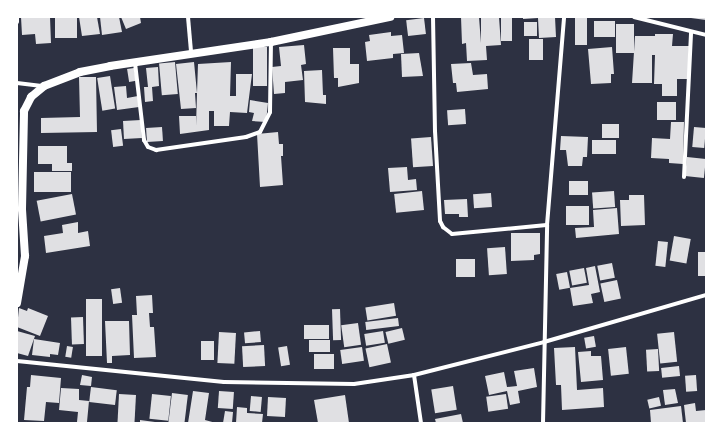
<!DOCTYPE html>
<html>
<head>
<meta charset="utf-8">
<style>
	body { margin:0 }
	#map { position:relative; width:723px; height:440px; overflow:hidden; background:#2d3142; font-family:Lato,sans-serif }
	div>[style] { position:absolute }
	.building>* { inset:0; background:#e0e0e3; transform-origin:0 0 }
	.minor>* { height:4px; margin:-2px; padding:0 2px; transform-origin:2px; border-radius:2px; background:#fff }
	.secondary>* { height:8px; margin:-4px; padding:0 4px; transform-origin:4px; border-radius:4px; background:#fff }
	span { translate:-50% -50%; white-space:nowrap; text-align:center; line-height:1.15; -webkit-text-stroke:3px #fff; paint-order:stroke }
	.frame { position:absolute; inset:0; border:18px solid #fff; pointer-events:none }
</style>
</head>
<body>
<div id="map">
	<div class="building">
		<i style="clip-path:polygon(21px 17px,50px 17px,51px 43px,36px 44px,35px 34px,22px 35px)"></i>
		<i style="left:55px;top:17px;width:22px;height:21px"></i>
		<i style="clip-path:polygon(79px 17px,97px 17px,100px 34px,82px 36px)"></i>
		<i style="clip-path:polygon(100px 17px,119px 17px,122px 32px,102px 35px)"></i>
		<i style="clip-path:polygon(121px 17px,140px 17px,141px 23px,126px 29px)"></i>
		<i style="clip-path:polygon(461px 17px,479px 17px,481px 43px,481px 17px,499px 17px,501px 45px,486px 46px,487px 60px,467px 61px,466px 43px,462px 44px)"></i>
		<i style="left:501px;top:17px;width:11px;height:24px"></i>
		<i style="clip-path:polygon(523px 17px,555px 17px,556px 37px,539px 38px,538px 18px,523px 19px)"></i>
		<i style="left:575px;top:17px;width:12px;height:28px"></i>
		<i style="clip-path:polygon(691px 17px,706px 17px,706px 20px,691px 18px)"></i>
		<i style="left:424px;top:18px;width:16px;height:18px;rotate:83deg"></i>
		<i style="left:615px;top:21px;width:16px;height:21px;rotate:90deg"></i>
		<i style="left:537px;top:22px;width:14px;height:13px;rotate:90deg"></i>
		<i style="left:616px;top:24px;width:18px;height:29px"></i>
		<i style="clip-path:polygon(391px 32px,391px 36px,402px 35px,404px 53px,393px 54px,393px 58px,367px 61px,365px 42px,370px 41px,369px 35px)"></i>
		<i style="clip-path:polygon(655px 34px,673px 34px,672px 46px,689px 46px,688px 79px,677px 79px,677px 96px,662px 96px,662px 84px,654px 84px,655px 55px,652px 55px,652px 83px,632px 83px,635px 36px,655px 36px)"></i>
		<i style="left:543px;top:39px;width:21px;height:14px;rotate:90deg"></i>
		<i style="clip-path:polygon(304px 45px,306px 64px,301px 65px,303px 80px,285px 82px,285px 93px,274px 94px,272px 67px,281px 66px,279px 47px)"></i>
		<i style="left:253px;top:47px;width:14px;height:39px"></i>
		<i style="clip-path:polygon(612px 47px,614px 74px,611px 74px,611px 83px,591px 84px,588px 49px)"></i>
		<i style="clip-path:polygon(333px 48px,350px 48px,350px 64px,359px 64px,359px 83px,338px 87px,338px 78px,334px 78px)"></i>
		<i style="clip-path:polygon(419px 53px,423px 76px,402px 77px,401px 54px)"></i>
		<i style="left:175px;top:62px;width:32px;height:16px;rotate:85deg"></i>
		<i style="clip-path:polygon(194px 62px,197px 93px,198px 64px,231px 62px,230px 96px,236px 96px,236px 74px,252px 74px,247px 113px,230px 112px,229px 126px,214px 126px,214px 111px,209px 111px,209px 130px,180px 134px,179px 116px,196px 116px,196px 126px,197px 93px,195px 93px,196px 108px,181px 109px,176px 64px)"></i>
		<i style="clip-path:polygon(471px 63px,473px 75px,487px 74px,488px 89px,457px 92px,456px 83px,453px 83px,451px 64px)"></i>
		<i style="clip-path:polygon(158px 67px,159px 86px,152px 87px,153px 101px,145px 102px,144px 87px,148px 87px,146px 68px)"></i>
		<i style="left:134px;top:68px;width:13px;height:7px;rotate:81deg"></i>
		<i style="clip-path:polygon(322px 70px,323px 95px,326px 95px,326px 104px,305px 102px,304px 71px)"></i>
		<i style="left:110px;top:76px;width:33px;height:13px;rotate:81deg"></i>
		<i style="clip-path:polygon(79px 77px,96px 77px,97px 132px,41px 133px,41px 118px,80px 117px)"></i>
		<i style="clip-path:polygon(126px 86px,127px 98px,138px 96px,139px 107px,117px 110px,114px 87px)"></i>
		<i style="clip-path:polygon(250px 100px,268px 103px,266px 122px,252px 121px,254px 113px,249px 112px)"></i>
		<i style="left:657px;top:102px;width:19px;height:18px"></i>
		<i style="left:465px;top:109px;width:15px;height:18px;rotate:86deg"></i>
		<i style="left:141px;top:120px;width:18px;height:18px;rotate:87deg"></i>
		<i style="clip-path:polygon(671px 122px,684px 122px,683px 164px,669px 163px,669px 159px,651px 158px,652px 138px,670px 139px)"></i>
		<i style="left:602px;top:124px;width:17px;height:14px"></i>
		<i style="left:162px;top:127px;width:14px;height:16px;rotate:86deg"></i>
		<i style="left:694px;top:127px;width:12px;height:20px;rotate:5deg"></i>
		<i style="left:121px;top:129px;width:17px;height:10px;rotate:83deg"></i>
		<i style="clip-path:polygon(278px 132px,279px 144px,283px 144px,283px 156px,281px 156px,283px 185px,260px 187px,257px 134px)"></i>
		<i style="clip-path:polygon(561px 136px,588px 137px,587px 157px,583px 157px,582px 166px,568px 166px,566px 150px,560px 150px)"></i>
		<i style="left:431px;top:137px;width:29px;height:20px;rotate:86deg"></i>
		<i style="left:592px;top:140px;width:24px;height:14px"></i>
		<i style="clip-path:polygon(38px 146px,67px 146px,67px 163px,72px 163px,72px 171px,52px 171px,52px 164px,38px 164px)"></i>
		<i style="left:687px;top:157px;width:19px;height:19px;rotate:6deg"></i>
		<i style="clip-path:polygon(407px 167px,408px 180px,416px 179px,417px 190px,390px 192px,388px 168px)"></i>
		<i style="left:34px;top:172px;width:37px;height:20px"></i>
		<i style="left:569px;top:181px;width:19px;height:14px"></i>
		<i style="left:422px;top:191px;width:19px;height:28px;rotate:84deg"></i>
		<i style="left:614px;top:191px;width:16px;height:22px;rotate:86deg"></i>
		<i style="left:491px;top:193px;width:14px;height:18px;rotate:86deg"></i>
		<i style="left:72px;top:194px;width:21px;height:36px;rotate:79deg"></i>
		<i style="clip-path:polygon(629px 195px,644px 195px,645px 225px,621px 226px,620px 200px,629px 200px)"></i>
		<i style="clip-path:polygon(467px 199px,468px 217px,459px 217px,459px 214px,445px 214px,444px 200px)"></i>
		<i style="left:589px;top:206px;width:19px;height:23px;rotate:90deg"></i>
		<i style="clip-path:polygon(617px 208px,619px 234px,576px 238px,575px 228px,594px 227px,593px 210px)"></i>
		<i style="clip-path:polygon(78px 222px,78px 233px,88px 231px,90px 246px,46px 253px,44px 236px,63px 233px,62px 225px)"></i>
		<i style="clip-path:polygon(511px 233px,540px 233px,540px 254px,534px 255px,534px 260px,511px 261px)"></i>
		<i style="left:674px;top:236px;width:17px;height:25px;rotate:10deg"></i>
		<i style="left:658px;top:241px;width:10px;height:25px;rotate:6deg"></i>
		<i style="left:505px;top:247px;width:27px;height:18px;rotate:86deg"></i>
		<i style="left:698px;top:252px;width:8px;height:24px"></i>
		<i style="left:456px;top:259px;width:19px;height:18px"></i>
		<i style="left:612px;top:263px;width:15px;height:15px;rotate:79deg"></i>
		<i style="clip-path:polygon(595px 266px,600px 292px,591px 294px,593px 303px,573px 306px,570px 288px,589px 285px,586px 268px)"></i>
		<i style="left:584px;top:268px;width:15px;height:15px;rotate:79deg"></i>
		<i style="left:567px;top:272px;width:16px;height:11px;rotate:79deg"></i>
		<i style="left:617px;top:280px;width:19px;height:17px;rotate:78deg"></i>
		<i style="left:120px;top:288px;width:15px;height:9px;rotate:82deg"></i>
		<i style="clip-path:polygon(152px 295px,153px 313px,149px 313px,150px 327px,154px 327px,156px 357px,134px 358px,132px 315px,137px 315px,136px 296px)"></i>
		<i style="left:86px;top:299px;width:16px;height:57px"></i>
		<i style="left:394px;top:303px;width:13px;height:29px;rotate:81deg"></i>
		<i style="clip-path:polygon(19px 308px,27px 311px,28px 308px,48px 316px,40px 336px,17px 327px)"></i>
		<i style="left:340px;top:309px;width:31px;height:8px;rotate:88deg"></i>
		<i style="left:83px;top:317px;width:27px;height:12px;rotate:88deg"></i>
		<i style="left:398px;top:318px;width:8px;height:33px;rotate:83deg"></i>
		<i style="clip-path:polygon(105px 321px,129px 321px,130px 355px,112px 356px,112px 363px,107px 363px)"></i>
		<i style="left:358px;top:323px;width:22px;height:17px;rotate:82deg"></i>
		<i style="left:304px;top:325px;width:25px;height:14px"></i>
		<i style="left:402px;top:328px;width:12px;height:17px;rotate:76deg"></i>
		<i style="clip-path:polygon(17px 331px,35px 336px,28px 356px,17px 353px)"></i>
		<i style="left:260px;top:331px;width:11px;height:16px;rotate:85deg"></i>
		<i style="left:383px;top:331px;width:12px;height:19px;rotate:81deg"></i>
		<i style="left:219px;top:332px;width:17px;height:31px;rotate:3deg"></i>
		<i style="left:674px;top:332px;width:30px;height:17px;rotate:84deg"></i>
		<i style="left:594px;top:336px;width:11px;height:10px;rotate:80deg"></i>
		<i style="clip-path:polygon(34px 339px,60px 343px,58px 355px,50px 354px,50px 357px,32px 355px)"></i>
		<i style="left:330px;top:340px;width:12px;height:21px;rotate:90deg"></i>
		<i style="left:201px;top:341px;width:13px;height:19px"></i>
		<i style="left:387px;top:344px;width:19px;height:22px;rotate:78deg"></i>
		<i style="left:264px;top:345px;width:21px;height:22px;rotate:87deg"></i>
		<i style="left:67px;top:346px;width:6px;height:11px;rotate:9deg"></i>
		<i style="left:287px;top:346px;width:19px;height:9px;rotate:81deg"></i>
		<i style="left:362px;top:347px;width:14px;height:22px;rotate:82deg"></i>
		<i style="clip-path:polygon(575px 347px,577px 390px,603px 388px,604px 407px,562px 410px,561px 385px,556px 385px,554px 348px)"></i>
		<i style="left:626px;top:347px;width:27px;height:18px;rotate:84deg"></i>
		<i style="left:658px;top:349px;width:22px;height:12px;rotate:87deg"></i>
		<i style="clip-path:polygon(591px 351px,591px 356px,601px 356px,603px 380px,581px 382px,578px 352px)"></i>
		<i style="left:314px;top:354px;width:20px;height:15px"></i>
		<i style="left:679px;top:366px;width:10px;height:18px;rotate:84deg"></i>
		<i style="clip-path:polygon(534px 368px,537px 387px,518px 391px,520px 403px,510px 405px,507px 391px,489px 395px,485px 376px,504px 372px,507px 387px,517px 386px,514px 371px)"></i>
		<i style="clip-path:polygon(31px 375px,61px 378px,59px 403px,46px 402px,44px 421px,24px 420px,27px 387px,30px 387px)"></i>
		<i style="clip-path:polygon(82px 375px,92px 377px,91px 386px,80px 385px)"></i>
		<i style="left:696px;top:375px;width:16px;height:11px;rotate:86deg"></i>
		<i style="left:453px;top:386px;width:24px;height:22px;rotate:81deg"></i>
		<i style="left:91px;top:387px;width:26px;height:15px;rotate:7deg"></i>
		<i style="clip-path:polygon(61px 388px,79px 389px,79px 400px,89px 401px,87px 422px,77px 422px,78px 412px,59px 410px)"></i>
		<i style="clip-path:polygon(675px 389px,678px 403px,665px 405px,663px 390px)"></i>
		<i style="clip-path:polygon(193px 391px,209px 393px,205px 420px,216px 423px,188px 423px)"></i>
		<i style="left:219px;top:391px;width:15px;height:17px;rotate:4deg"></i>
		<i style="left:172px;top:393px;width:16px;height:30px;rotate:7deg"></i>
		<i style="left:119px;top:394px;width:17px;height:29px;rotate:3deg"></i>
		<i style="left:152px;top:394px;width:19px;height:25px;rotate:6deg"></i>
		<i style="left:506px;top:394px;width:15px;height:20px;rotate:82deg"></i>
		<i style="clip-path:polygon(345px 395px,349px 423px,318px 423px,314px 400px)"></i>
		<i style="left:251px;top:396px;width:11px;height:15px;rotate:5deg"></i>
		<i style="left:268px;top:397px;width:18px;height:19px;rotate:3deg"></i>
		<i style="left:659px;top:397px;width:9px;height:12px;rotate:77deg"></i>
		<i style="clip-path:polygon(695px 403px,696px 411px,706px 410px,706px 423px,686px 423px,684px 405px)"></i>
		<i style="clip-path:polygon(681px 406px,683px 423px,651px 423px,650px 410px)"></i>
		<i style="clip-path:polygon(237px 407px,247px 408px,247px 413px,263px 414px,262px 423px,236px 423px)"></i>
		<i style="clip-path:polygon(225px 411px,233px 412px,232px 423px,223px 423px)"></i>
		<i style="clip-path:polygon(461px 414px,463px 423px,436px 423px,435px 419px)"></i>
		<i style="clip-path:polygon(140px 420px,155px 422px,155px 423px,140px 423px)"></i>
	</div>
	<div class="minor">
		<i style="left:188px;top:17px;width:37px;rotate:85deg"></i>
		<i style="left:433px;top:17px;width:114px;rotate:89deg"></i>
		<i style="left:435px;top:131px;width:90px;rotate:86.8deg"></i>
		<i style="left:440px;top:221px;width:7px;rotate:63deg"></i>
		<i style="left:443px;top:227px;width:11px;rotate:38deg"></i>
		<i style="left:452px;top:234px;width:95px;rotate:-5.4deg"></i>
		<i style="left:634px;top:17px;width:74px;rotate:14deg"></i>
		<i style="left:17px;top:22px;width:5px;rotate:-90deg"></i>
		<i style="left:135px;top:63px;width:78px;rotate:83.3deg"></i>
		<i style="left:144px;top:140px;width:8px;rotate:60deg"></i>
		<i style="left:148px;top:147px;width:9px;rotate:21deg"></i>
		<i style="left:156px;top:150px;width:91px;rotate:-8.2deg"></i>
		<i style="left:246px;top:137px;width:15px;rotate:-20deg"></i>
		<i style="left:260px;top:132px;width:22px;rotate:-63deg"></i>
		<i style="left:270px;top:112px;width:70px;rotate:-89.2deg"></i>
		<i style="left:17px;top:83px;width:25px;rotate:7deg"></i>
		<i style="left:684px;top:177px;width:145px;rotate:-87.2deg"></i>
		<i style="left:17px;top:361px;width:208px;rotate:5.8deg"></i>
		<i style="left:224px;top:382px;width:130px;rotate:0.9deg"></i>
		<i style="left:354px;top:384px;width:61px;rotate:-8.5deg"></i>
		<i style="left:414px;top:375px;width:134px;rotate:-14.2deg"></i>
		<i style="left:544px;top:342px;width:169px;rotate:-16.2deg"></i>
		<i style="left:414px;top:375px;width:49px;rotate:81.7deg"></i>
		<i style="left:543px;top:423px;width:198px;rotate:-88.8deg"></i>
		<i style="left:547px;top:225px;width:209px;rotate:-85.3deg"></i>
	</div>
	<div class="secondary">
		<i style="left:17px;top:303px;width:48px;rotate:-80.3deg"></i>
		<i style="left:25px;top:256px;width:47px;rotate:-93.7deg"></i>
		<i style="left:22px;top:209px;width:98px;rotate:-88.8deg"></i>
		<i style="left:24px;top:111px;width:16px;rotate:-63deg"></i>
		<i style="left:31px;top:97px;width:17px;rotate:-40deg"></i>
		<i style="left:44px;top:86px;width:39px;rotate:-21deg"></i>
		<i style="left:80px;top:72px;width:31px;rotate:-11deg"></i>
		<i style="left:110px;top:66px;width:163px;rotate:-8.5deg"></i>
		<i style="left:271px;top:42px;width:122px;rotate:-11.9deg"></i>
	</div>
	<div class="frame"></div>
</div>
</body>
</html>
